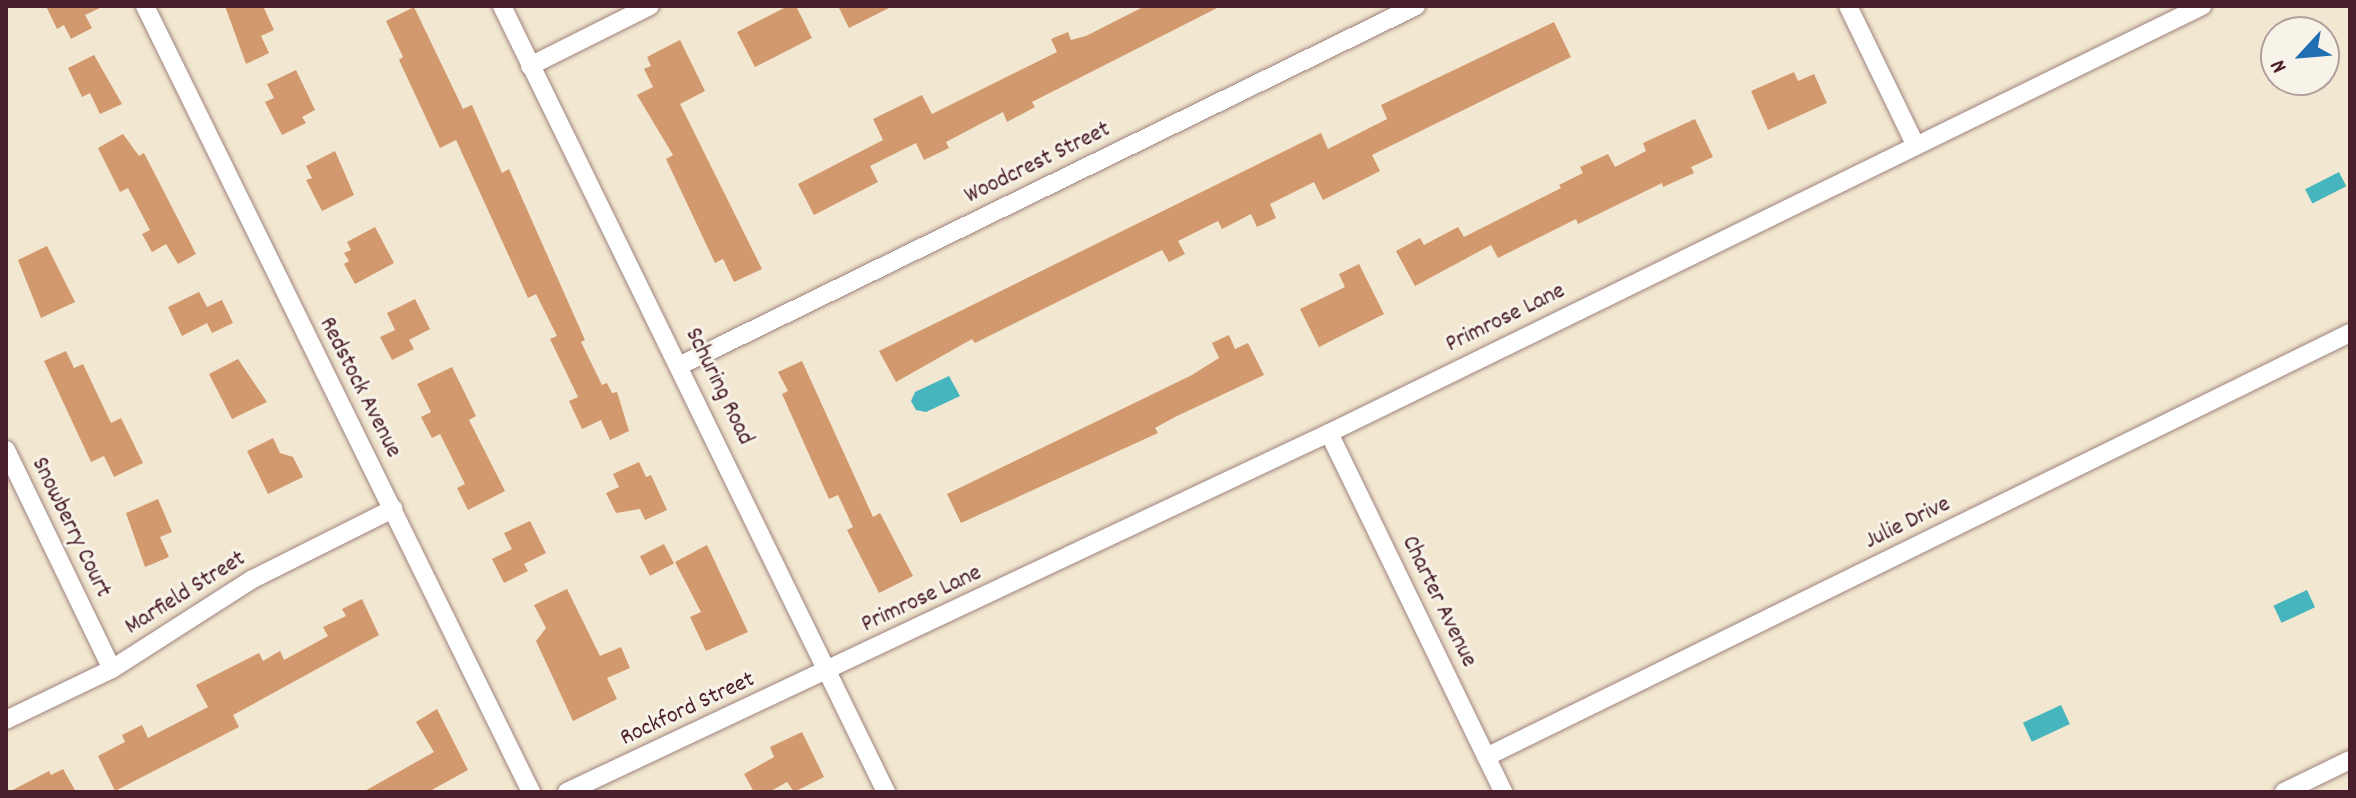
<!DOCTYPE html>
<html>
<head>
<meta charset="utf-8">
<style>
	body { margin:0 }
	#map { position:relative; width:2356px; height:798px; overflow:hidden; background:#f2e7d0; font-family:Dekko,sans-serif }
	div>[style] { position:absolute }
	.water>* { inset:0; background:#46b5be; transform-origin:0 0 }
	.building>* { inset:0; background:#d3996e; transform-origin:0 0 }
	.roads { filter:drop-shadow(0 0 2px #9e837e) drop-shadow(0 0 2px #9e837e) }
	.street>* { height:18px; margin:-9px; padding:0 9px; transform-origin:9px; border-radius:9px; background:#fff }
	span { translate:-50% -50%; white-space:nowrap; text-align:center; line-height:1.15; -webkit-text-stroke:6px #f7f3e8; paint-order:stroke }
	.street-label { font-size:24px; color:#4a1f2b }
	.frame { position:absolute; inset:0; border:8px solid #4a1f2b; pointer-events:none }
	.north { position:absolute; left:2260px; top:16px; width:80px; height:80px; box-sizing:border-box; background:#f7f3e8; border:2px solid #b29e9c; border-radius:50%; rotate:244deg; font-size:22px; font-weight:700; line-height:32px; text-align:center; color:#4a1f2b }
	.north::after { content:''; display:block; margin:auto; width:28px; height:36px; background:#1f6fb2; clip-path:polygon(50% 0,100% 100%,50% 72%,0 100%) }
</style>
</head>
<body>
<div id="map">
	<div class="water">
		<i style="left:2339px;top:172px;width:16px;height:38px;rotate:63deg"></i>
		<i style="clip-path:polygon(949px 376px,960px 396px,926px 412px,916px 410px,911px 401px,915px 392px)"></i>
		<i style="left:2307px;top:590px;width:19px;height:37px;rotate:65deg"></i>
		<i style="left:2061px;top:705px;width:21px;height:42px;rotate:65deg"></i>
	</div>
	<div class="building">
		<i style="clip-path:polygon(46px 6px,104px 6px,85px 15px,92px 28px,71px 39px,64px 25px,57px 29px)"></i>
		<i style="clip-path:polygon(225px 6px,263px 6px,274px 30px,261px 36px,269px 53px,246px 64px)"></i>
		<i style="clip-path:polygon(788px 6px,796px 6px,812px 38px,755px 67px,737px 32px)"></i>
		<i style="clip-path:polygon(838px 6px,893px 6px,849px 28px)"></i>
		<i style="clip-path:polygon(1145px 6px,1221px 6px,1032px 102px,1035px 107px,1007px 122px,1003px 112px,946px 142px,949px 148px,924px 160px,916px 143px,870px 166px,878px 182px,814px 215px,798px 184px,883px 140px,873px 119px,922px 95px,932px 114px,1057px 52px,1051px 39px,1068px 32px,1071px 40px,1086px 36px)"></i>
		<i style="clip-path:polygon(414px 7px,463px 109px,472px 105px,502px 173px,509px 169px,585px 340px,581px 342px,602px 385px,607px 383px,612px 393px,617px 392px,629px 431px,610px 440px,601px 420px,582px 429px,569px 401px,578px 397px,550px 339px,557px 336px,536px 294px,528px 298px,456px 140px,440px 148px,399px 60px,403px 57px,386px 21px)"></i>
		<i style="clip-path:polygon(1554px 22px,1571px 57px,1372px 155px,1380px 171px,1323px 200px,1314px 182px,1270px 204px,1276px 218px,1257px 227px,1251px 214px,1222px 229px,1218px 221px,1178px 241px,1185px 254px,1169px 262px,1162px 250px,975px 343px,972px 339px,896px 382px,879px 351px,1321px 133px,1328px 149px,1387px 119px,1381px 105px)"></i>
		<i style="clip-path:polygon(680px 40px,705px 91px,680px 104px,762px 269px,734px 282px,723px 259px,715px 263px,666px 159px,673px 155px,637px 95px,653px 87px,644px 69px,651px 66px,647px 57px)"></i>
		<i style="clip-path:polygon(94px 55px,122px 104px,100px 114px,90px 93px,82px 97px,68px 68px)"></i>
		<i style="clip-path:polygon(296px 70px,315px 110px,302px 117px,306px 123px,282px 135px,265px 102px,274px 98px,267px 84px)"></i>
		<i style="clip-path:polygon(1794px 72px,1798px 81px,1814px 74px,1827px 103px,1768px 130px,1751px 91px)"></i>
		<i style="clip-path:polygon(1695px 119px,1713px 157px,1691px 167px,1694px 173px,1663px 187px,1662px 183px,1578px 224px,1576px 219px,1498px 258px,1491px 245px,1415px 286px,1396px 251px,1420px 238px,1424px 245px,1458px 227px,1464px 237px,1561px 188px,1559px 185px,1583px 173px,1580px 167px,1608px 154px,1615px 167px,1646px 151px,1643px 143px)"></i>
		<i style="clip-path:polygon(123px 134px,139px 156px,144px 153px,196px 254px,178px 264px,166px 244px,152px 252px,142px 234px,150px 230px,128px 188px,120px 192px,98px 148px)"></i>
		<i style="clip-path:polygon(335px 151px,354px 195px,322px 211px,306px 180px,312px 178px,306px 166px)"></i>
		<i style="clip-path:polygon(375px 227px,394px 263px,355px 284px,344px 264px,349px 261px,344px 253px,351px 250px,347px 242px)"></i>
		<i style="clip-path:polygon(47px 246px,75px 302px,41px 318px,18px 260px)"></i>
		<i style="clip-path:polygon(1359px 264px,1384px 314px,1319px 347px,1300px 309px,1345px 287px,1339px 274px)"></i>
		<i style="clip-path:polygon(199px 292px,207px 307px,222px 300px,233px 323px,212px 333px,207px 323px,182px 336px,168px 307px)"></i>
		<i style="clip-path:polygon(415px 299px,430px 329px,409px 340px,414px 349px,392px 360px,380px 337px,395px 330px,387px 313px)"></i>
		<i style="clip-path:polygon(1229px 335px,1235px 349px,1248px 343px,1264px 375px,1175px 417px,1155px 428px,1158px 433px,961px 523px,947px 494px,1192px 375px,1219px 358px,1212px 343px)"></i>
		<i style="clip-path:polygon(66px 351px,74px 368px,83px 364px,111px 423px,121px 418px,143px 463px,114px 477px,104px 456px,91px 462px,44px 361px)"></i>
		<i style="clip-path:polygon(238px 359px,267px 402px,232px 419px,209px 374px)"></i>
		<i style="clip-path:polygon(802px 361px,873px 517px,880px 513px,913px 576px,879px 593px,847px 530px,853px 527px,838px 495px,829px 499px,782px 394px,788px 391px,778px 372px)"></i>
		<i style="clip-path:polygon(452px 367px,476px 416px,469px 420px,505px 491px,468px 510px,457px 488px,465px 484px,440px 434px,432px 438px,421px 417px,431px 412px,417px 384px)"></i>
		<i style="clip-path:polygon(273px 438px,280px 453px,293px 457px,303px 477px,268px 494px,247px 451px)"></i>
		<i style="clip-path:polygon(639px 462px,646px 477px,651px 475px,667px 510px,645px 520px,640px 509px,616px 513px,606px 493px,619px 487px,613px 474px)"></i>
		<i style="clip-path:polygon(158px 499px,172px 532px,160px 537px,169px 557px,145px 567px,126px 513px)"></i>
		<i style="clip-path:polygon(530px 521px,546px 553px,524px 564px,528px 571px,504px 583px,492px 559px,512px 549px,504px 533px)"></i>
		<i style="left:664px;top:544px;width:22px;height:27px;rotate:63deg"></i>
		<i style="clip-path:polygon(707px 545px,748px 632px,706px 651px,690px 617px,701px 612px,675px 562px)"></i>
		<i style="clip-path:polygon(567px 589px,600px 656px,621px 647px,630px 668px,607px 678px,617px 699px,573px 721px,536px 641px,546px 628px,534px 605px)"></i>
		<i style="clip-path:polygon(362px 599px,379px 635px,233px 715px,239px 727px,115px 791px,98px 756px,125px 742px,122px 735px,142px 725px,148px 738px,208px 707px,196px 685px,259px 653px,263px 661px,280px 651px,284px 660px,328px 636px,323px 627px,346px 616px,342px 609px)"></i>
		<i style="clip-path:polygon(437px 709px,468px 770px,428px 792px,363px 792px,434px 752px,416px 722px)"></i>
		<i style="clip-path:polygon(802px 732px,824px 777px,794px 792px,787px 782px,769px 792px,754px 792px,744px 774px,774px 757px,770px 747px)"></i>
		<i style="clip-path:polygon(63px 769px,76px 792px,9px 792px,49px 771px,51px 775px)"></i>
	</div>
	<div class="roads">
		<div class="street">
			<i style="left:145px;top:6px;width:876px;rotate:63.84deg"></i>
			<i style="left:502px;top:6px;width:875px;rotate:63.96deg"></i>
			<i style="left:1848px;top:6px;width:153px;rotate:64.1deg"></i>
			<i style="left:530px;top:66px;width:134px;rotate:-26.6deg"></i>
			<i style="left:681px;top:365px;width:818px;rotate:-26.03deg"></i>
			<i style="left:1329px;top:433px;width:399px;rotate:64.1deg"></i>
			<i style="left:6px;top:450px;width:243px;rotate:64.2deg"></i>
			<i style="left:6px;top:720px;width:118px;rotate:-25.7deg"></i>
			<i style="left:112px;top:669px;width:167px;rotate:-32.6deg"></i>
			<i style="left:253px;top:579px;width:157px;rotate:-26.6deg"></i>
			<i style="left:1486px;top:757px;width:962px;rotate:-26.14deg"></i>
			<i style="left:567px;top:792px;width:842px;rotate:-25.23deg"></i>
			<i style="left:1329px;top:433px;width:972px;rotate:-26.06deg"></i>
			<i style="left:2284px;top:792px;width:73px;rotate:-25.9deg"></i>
		</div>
	</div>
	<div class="street-label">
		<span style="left:1038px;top:164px;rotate:-26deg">Woodcrest Street</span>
		<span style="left:1506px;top:319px;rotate:-26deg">Primrose Lane</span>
		<span style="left:718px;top:387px;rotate:64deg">Schuring Road</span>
		<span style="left:359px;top:388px;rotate:63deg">Redstock Avenue</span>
		<span style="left:1908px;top:524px;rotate:-26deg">Julie Drive</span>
		<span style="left:70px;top:528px;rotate:64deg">Snowberry Court</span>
		<span style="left:186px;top:594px;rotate:-32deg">Marfield Street</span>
		<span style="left:922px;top:600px;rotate:-25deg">Primrose Lane</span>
		<span style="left:1438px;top:602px;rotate:64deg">Charter Avenue</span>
		<span style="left:688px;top:710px;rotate:-25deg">Rockford Street</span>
	</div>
	<div class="frame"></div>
	<div class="north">N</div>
</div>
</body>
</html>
